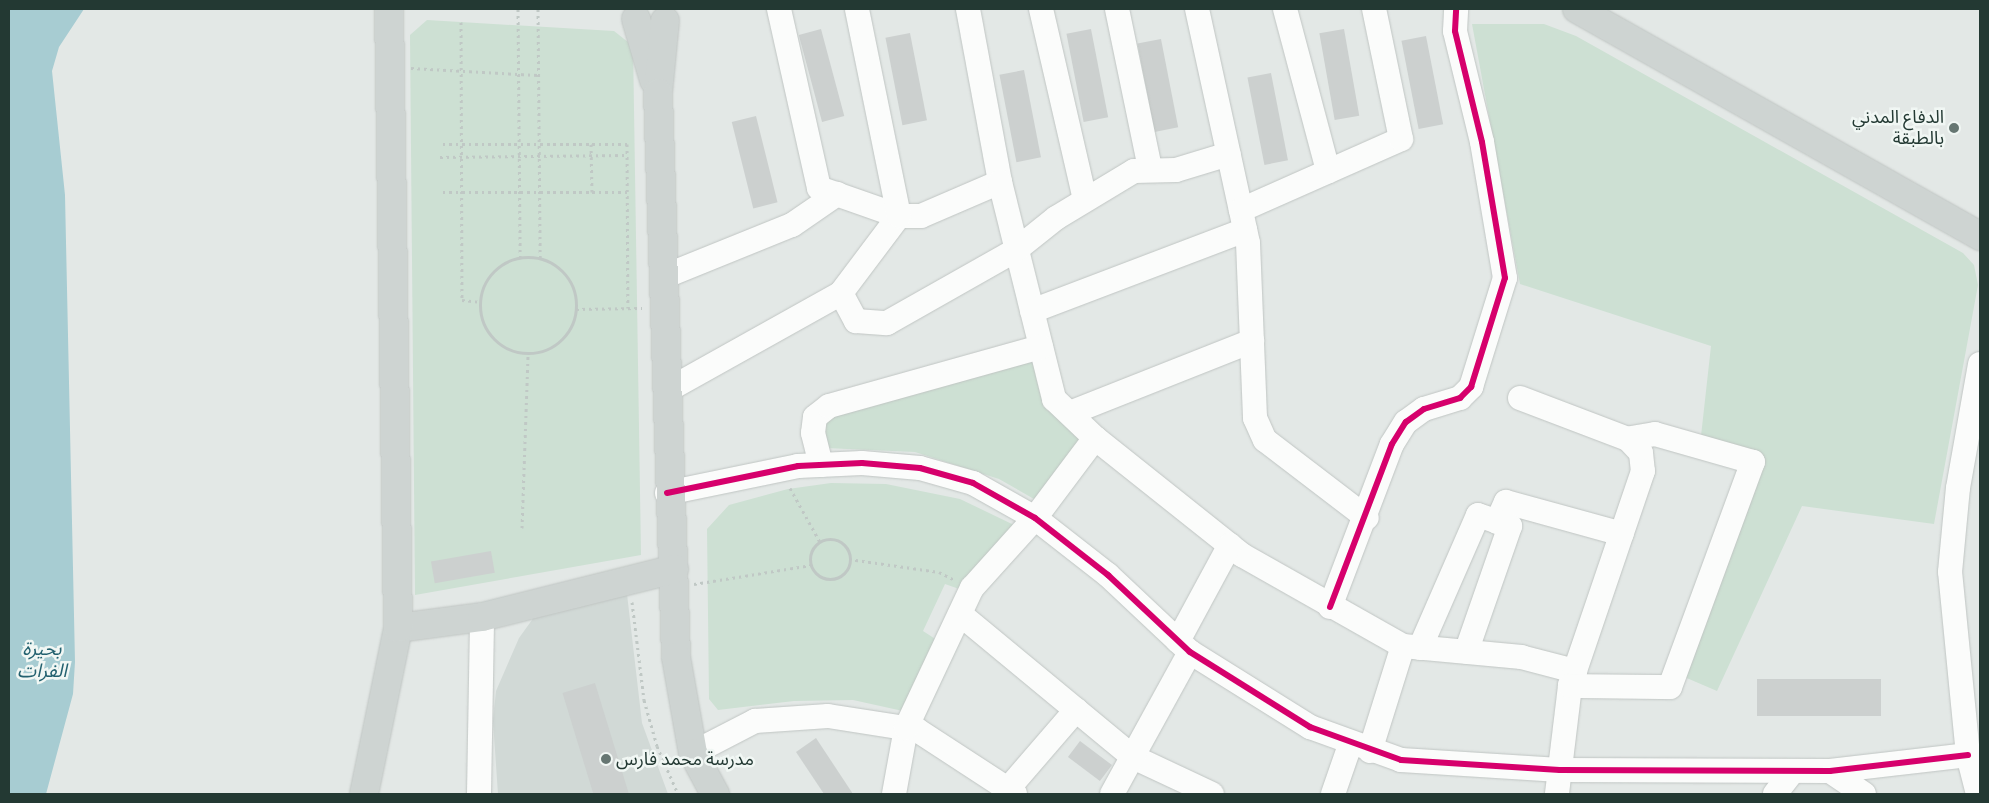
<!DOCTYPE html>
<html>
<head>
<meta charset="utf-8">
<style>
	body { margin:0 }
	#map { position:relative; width:1989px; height:803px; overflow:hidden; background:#e3e8e6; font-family:Signika,"Noto Sans Arabic",sans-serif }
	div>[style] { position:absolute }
	.built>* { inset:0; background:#d1d9d6 }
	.green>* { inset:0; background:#cde0d3 }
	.water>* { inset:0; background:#a7ccd2 }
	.building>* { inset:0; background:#ccd0cf; transform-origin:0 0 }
	.path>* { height:3px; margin-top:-1.5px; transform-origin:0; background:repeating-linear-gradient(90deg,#c0c8c5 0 2.5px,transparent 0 6.5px) }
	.path>.ring { margin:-1.5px; padding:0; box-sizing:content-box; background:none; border:3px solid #c0c8c5; border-radius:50% }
	.roads { filter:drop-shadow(0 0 1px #c0c5c3) drop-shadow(0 0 1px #c0c5c3) }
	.minor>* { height:24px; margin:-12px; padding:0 12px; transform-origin:12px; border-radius:12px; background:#fbfcfb }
	.major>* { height:28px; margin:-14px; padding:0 14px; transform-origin:14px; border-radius:14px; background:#ced4d2 }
	.cycleway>* { height:6px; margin:-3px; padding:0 3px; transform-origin:3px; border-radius:3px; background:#d6006c }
	.dots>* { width:14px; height:14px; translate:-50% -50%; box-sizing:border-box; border:2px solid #f1f7f4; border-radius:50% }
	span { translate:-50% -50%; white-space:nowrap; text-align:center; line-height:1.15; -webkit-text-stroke:5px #f1f7f4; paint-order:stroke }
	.poi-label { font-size:18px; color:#233933 }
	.right { translate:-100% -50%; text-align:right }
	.left { translate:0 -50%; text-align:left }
	.water-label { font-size:19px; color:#23616f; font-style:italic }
	.frame { position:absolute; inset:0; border:10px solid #233933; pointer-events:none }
</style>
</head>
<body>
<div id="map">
	<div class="built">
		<i style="clip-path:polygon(627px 594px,642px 723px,668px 794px,498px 794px,493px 721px,496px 691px,519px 638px,537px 613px)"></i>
	</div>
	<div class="green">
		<i style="clip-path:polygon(427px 20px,614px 31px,633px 46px,641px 555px,415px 595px,410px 35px)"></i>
		<i style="clip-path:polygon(1472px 24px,1544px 24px,1576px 36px,1963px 253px,1974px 265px,1978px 285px,1934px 524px,1802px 506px,1717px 691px,1682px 676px,1752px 471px,1699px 454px,1711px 346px,1520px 284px)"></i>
		<i style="clip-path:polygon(1021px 357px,1035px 364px,1085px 435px,1034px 499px,999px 479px,915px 452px,826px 448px,820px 417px)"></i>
		<i style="clip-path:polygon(831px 483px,886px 484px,960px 499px,1014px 525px,962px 590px,945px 584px,923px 631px,940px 642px,912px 713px,853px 700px,794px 701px,718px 710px,709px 699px,707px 529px,729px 505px,788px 489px)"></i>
	</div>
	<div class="water">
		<i style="clip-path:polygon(9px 9px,84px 9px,59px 47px,52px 71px,65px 195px,75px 662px,73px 694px,46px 794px,9px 794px)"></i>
	</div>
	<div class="building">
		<i style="left:821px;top:29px;width:90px;height:23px;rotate:75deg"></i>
		<i style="left:1091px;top:29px;width:90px;height:25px;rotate:79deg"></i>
		<i style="left:1344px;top:29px;width:88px;height:25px;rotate:80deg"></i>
		<i style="left:910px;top:33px;width:89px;height:25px;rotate:79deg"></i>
		<i style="left:1426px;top:36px;width:90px;height:25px;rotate:79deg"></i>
		<i style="left:1161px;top:39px;width:90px;height:24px;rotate:79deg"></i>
		<i style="left:1024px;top:70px;width:89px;height:25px;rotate:79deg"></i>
		<i style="left:1271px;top:73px;width:89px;height:24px;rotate:79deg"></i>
		<i style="left:756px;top:116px;width:89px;height:25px;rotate:76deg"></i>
		<i style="left:491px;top:551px;width:22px;height:61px;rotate:80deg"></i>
		<i style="left:1881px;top:679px;width:37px;height:124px;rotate:90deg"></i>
		<i style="left:595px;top:683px;width:116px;height:34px;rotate:73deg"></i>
		<i style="clip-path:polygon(816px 738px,853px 794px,824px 794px,796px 752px)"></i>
		<i style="left:1080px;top:741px;width:40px;height:20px;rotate:37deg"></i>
	</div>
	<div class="path">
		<i style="left:518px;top:9px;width:249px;rotate:89.5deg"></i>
		<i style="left:538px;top:9px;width:250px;rotate:89.5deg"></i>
		<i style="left:461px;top:22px;width:278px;rotate:89.8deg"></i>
		<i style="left:462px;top:300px;width:18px;rotate:6deg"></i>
		<i style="left:411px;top:68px;width:127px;rotate:3.2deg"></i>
		<i style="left:443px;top:144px;width:184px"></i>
		<i style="left:627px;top:144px;width:164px;rotate:89.7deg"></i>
		<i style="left:591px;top:144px;width:48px;rotate:88.8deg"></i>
		<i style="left:440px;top:157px;width:187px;rotate:-0.6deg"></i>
		<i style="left:443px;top:192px;width:184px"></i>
		<i class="ring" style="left:480px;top:257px;width:93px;height:93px"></i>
		<i style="left:576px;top:309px;width:66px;rotate:-0.9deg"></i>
		<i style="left:790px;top:488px;width:62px;rotate:60.9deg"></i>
		<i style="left:522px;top:528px;width:176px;rotate:-88deg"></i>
		<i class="ring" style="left:810px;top:539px;width:37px;height:37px"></i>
		<i style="left:849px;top:559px;width:91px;rotate:8.2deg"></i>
		<i style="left:939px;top:572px;width:16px;rotate:27deg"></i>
		<i style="left:694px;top:584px;width:119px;rotate:-9.2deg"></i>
		<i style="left:632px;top:602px;width:99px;rotate:83deg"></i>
		<i style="left:644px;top:700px;width:48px;rotate:74.2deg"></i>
		<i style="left:657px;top:746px;width:52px;rotate:66.4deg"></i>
	</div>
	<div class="roads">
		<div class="minor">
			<i style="left:779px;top:9px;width:183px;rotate:77.4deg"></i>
			<i style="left:819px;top:188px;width:85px;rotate:19.3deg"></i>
			<i style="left:899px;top:216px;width:22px"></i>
			<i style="left:921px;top:216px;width:86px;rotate:-23.3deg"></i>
			<i style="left:968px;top:9px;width:176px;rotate:79.5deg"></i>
			<i style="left:1000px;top:182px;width:224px;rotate:76deg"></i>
			<i style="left:1054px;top:399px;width:57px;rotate:43.6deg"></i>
			<i style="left:1095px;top:438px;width:188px;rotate:38.5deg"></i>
			<i style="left:1242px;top:555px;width:185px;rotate:29.5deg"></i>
			<i style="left:1403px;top:646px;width:119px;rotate:5.3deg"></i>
			<i style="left:1521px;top:657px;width:56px;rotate:14.5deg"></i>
			<i style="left:1041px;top:9px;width:195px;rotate:77deg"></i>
			<i style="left:1117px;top:9px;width:163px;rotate:78.3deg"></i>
			<i style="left:1197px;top:9px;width:239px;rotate:77.7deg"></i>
			<i style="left:1248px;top:243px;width:175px;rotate:87.7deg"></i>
			<i style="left:1255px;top:418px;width:24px;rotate:66deg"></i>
			<i style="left:1265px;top:440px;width:128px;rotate:37.4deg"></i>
			<i style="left:1285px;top:9px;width:168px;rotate:75.1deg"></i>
			<i style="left:1241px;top:210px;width:175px;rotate:-23.9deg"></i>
			<i style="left:1401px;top:139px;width:133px;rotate:-101.7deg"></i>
			<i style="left:663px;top:277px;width:139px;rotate:-22deg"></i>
			<i style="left:792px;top:225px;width:55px;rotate:-34.6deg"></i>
			<i style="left:841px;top:293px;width:32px;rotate:62deg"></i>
			<i style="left:856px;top:321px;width:31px;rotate:4deg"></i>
			<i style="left:887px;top:323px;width:148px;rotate:-29.5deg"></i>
			<i style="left:1016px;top:250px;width:51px;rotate:-38.7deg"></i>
			<i style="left:1056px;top:218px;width:91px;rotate:-31.1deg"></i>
			<i style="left:1134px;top:171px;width:42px;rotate:-1.4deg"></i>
			<i style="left:1176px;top:170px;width:55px;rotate:-16.8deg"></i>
			<i style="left:1032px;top:311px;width:228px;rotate:-20.8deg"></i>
			<i style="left:666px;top:391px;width:201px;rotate:-29.2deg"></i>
			<i style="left:841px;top:293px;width:96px;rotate:-53deg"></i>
			<i style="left:899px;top:216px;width:211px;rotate:-101.5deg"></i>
			<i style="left:1520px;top:398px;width:116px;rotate:20.8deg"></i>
			<i style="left:1628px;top:439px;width:19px;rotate:47deg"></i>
			<i style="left:1641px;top:453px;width:18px;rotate:84deg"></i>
			<i style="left:1643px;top:471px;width:227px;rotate:108.8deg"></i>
			<i style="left:1570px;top:686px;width:109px;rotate:96.9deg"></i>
			<i style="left:1070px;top:413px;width:196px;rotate:-21.6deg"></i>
			<i style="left:821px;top:465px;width:33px;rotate:-104deg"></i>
			<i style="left:813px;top:433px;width:16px;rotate:-83deg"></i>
			<i style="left:815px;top:417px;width:18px;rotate:-38deg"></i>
			<i style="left:829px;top:406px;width:220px;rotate:-15.6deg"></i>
			<i style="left:667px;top:493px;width:134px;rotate:-11.6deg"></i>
			<i style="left:798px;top:466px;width:64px;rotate:-2.7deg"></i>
			<i style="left:862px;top:463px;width:58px;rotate:4.9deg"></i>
			<i style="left:920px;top:468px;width:55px;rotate:15.8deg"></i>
			<i style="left:973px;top:483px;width:71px;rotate:29.4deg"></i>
			<i style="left:1035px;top:518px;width:93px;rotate:38deg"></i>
			<i style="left:1108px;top:575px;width:112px;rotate:43.2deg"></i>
			<i style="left:1190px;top:652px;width:142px;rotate:32deg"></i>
			<i style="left:1310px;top:727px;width:97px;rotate:19.9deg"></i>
			<i style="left:1401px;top:760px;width:159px;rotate:3.6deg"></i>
			<i style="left:1560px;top:770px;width:270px;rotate:0.2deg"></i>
			<i style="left:1830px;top:771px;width:139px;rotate:-6.6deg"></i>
			<i style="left:1497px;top:522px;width:22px;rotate:-66deg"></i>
			<i style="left:1506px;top:502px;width:120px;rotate:15.4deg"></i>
			<i style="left:1330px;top:607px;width:174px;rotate:-69.2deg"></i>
			<i style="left:1392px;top:444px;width:26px;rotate:-58deg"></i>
			<i style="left:1406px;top:422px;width:22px;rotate:-36deg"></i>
			<i style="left:1424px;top:409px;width:38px;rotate:-17deg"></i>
			<i style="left:1460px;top:398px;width:16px;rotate:-45deg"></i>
			<i style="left:1471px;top:387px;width:114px;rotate:-72.7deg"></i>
			<i style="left:1505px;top:278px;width:138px;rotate:-99.6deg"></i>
			<i style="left:1482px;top:142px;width:114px;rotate:-103.7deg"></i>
			<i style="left:1455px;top:31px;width:22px;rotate:-87deg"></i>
			<i style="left:960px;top:614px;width:224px;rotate:39.6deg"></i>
			<i style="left:1133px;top:757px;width:87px;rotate:25.1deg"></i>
			<i style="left:1178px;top:641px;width:109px;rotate:-61.6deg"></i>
			<i style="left:1420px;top:648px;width:145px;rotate:-66.4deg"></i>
			<i style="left:1478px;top:515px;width:34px;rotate:19deg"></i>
			<i style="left:1510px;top:526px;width:133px;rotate:109.2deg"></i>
			<i style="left:1570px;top:686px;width:100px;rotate:0.6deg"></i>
			<i style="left:1670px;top:687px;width:240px;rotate:-69.8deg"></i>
			<i style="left:1753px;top:462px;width:102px;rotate:-164.1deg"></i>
			<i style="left:1655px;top:434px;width:27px;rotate:170deg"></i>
			<i style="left:1370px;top:751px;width:110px;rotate:-72.6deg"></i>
			<i style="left:693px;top:753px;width:70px;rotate:-27.3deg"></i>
			<i style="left:755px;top:721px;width:73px;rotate:-3.9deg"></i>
			<i style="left:828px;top:716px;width:90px;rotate:8.9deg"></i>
			<i style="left:917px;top:730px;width:117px;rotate:33.1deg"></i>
			<i style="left:1830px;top:771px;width:41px;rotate:34.1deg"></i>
			<i style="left:1007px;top:790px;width:106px;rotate:-49.2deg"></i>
			<i style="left:479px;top:794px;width:177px;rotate:-89deg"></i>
			<i style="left:894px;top:794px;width:67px;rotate:-79.7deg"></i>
			<i style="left:906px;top:728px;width:155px;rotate:-64.8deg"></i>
			<i style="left:972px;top:588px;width:94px;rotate:-48deg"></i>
			<i style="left:1035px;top:518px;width:100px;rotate:-53.1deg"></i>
			<i style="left:1112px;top:794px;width:162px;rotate:-61.2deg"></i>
			<i style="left:1333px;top:794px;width:52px;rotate:-70.9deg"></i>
			<i style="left:1775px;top:794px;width:29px;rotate:-52deg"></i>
			<i style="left:1978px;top:794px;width:40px;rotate:-104.4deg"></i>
			<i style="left:1968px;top:755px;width:184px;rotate:-95.6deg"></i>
			<i style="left:1950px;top:572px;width:84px;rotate:-84.6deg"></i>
			<i style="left:1958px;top:488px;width:126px;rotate:-79.9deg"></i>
		</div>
		<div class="major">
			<i style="left:1577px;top:9px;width:463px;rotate:29.4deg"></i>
			<i style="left:636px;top:19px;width:64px;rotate:73.6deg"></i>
			<i style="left:665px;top:21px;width:72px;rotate:95.6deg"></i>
			<i style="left:658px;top:93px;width:564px;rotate:88.17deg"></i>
			<i style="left:676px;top:657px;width:97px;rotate:80deg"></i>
			<i style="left:693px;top:753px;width:47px;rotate:61.8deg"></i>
			<i style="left:398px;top:628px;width:85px;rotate:-7.5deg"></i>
			<i style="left:482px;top:617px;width:198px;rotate:-14deg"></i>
			<i style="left:364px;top:794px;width:169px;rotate:-78.4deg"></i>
			<i style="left:398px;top:628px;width:619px;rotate:-90.83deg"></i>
		</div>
	</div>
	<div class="cycleway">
		<i style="left:667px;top:493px;width:134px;rotate:-11.6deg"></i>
		<i style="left:798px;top:466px;width:64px;rotate:-2.7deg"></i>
		<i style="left:862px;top:463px;width:58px;rotate:4.9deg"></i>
		<i style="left:920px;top:468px;width:55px;rotate:15.8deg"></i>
		<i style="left:973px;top:483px;width:71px;rotate:29.4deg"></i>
		<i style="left:1035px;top:518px;width:93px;rotate:38deg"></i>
		<i style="left:1108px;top:575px;width:112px;rotate:43.2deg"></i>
		<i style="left:1190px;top:652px;width:142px;rotate:32deg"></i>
		<i style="left:1310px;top:727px;width:97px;rotate:19.9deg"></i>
		<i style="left:1401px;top:760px;width:159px;rotate:3.6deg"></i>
		<i style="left:1560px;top:770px;width:270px;rotate:0.2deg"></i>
		<i style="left:1830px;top:771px;width:139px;rotate:-6.6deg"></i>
		<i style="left:1330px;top:607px;width:174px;rotate:-69.2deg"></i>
		<i style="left:1392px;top:444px;width:26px;rotate:-58deg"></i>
		<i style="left:1406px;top:422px;width:22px;rotate:-36deg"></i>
		<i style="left:1424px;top:409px;width:38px;rotate:-17deg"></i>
		<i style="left:1460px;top:398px;width:16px;rotate:-45deg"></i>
		<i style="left:1471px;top:387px;width:114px;rotate:-72.7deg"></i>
		<i style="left:1505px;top:278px;width:138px;rotate:-99.6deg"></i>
		<i style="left:1482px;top:142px;width:114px;rotate:-103.7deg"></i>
		<i style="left:1455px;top:31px;width:22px;rotate:-87deg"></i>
	</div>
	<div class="dots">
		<i style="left:1954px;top:128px;background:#667672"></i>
		<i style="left:606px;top:759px;background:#667672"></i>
	</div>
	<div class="poi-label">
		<span class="right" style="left:1944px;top:128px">الدفاع المدني<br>بالطبقة</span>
		<span class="left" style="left:616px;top:759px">مدرسة محمد فارس</span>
	</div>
	<div class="water-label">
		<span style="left:42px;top:661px">بحيرة<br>الفرات</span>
	</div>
	<div class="frame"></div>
</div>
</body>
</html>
